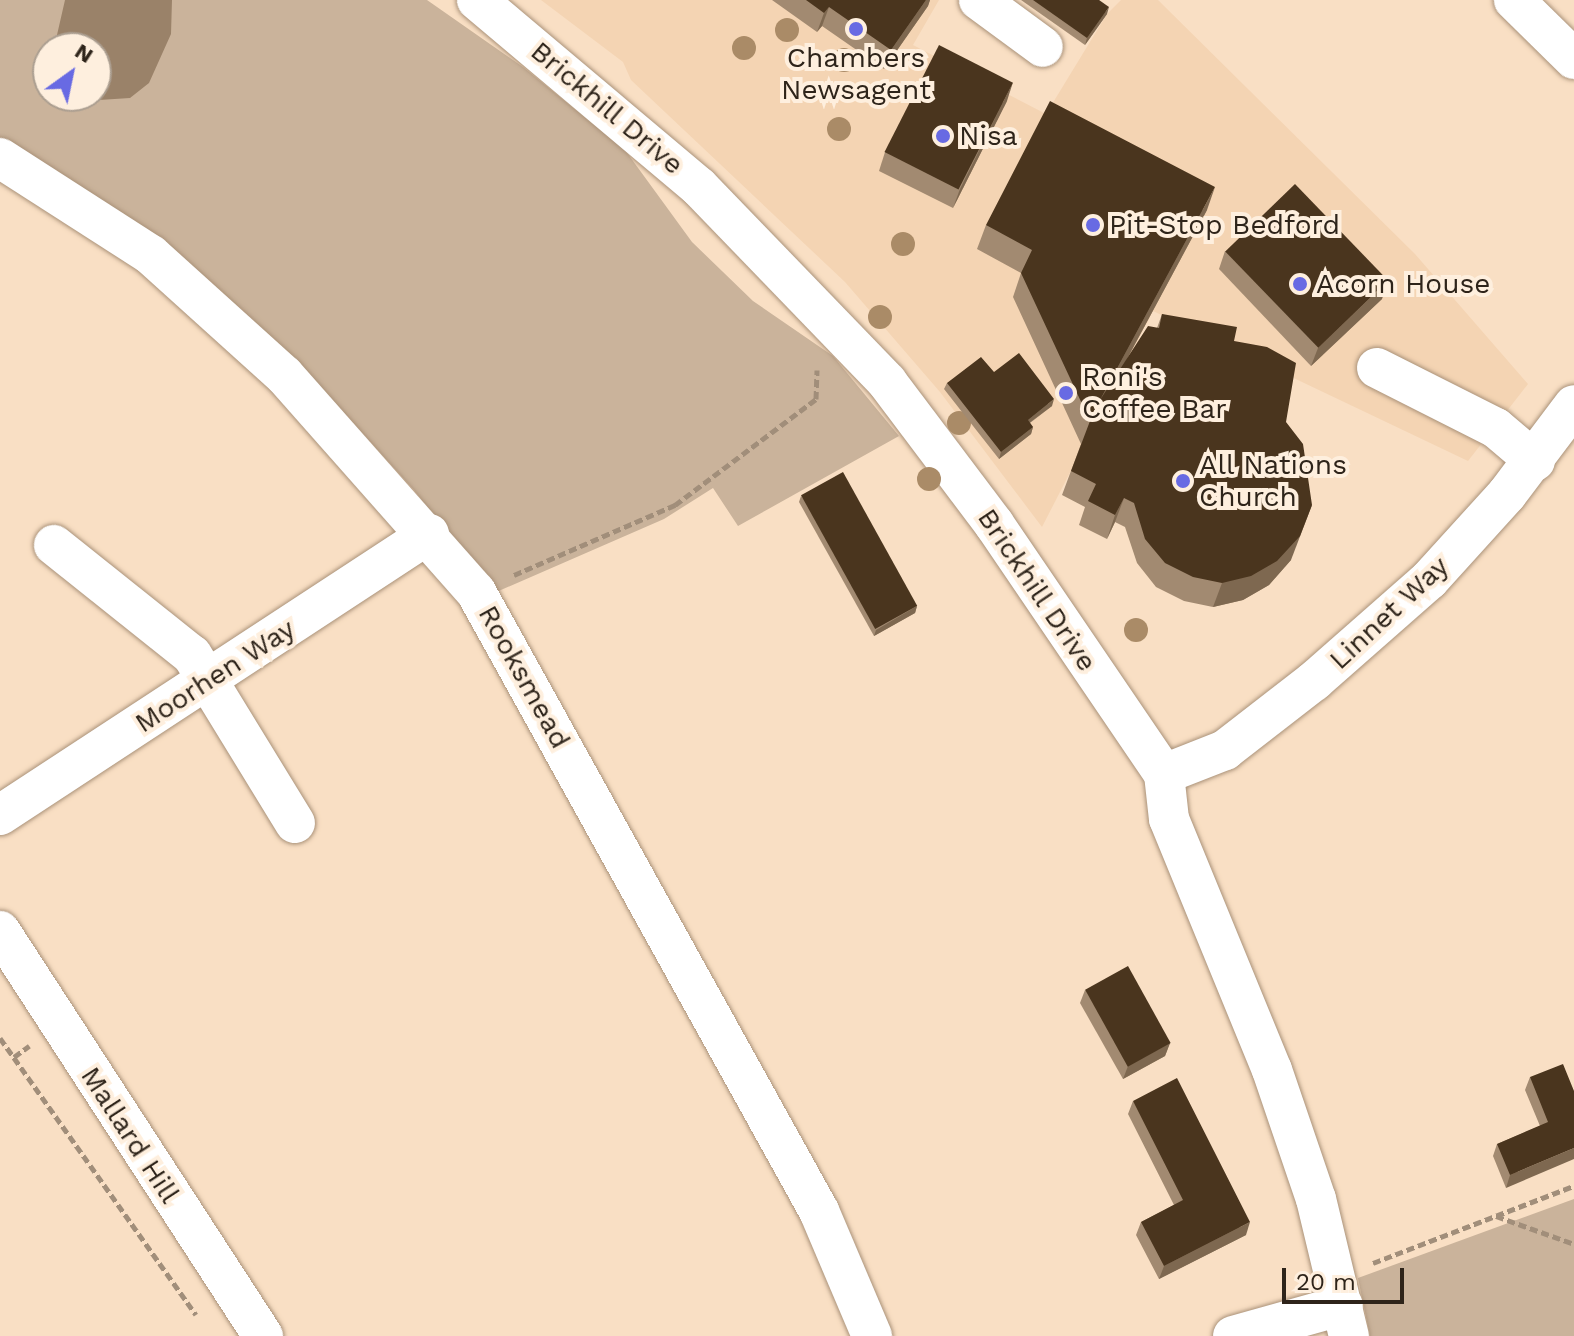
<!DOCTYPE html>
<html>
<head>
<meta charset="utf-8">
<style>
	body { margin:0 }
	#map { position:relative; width:1574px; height:1336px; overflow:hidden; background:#f9dfc4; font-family:"Work Sans",sans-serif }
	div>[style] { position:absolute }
	.built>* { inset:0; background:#f4d4b3 }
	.green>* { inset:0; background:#cab39b }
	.water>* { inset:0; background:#9a8269 }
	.path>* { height:5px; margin-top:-2.5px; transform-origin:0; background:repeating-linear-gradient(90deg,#a18e7a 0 8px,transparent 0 12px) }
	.roads { filter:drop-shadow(0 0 2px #aa9279) drop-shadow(0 0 2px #aa9279) }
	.minor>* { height:40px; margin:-20px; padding:0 20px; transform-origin:20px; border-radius:20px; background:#fff }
	.trees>* { width:24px; height:24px; margin:-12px; border-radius:50%; background:#aa8b67 }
	.wall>* { inset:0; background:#a28a71 }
	.shaded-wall>* { inset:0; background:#7e6850 }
	.building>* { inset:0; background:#4a351e; transform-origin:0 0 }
	.dots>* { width:22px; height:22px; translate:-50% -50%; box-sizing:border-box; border:4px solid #feefde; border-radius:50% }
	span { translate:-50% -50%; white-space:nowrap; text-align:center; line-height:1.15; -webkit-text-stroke:8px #feefde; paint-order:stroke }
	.poi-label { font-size:28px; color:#2e241a }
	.left { translate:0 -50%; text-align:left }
	.street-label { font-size:28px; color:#2e241a }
	.north { position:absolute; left:32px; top:32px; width:80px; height:80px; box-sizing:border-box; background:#feefde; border:2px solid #ab9e90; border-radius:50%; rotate:33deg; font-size:22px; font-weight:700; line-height:32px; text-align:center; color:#2e241a }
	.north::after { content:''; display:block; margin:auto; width:28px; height:36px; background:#686ae3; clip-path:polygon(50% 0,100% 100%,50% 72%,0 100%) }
	.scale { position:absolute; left:1282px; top:1268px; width:122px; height:36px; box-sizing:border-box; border:4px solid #2e241a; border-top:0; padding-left:10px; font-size:24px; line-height:28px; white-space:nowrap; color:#2e241a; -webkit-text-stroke:6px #feefde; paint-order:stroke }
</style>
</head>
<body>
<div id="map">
	<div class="built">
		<i style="clip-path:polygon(541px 0,939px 0,913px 45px,1046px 114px,1107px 14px,1121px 0,1158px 0,1415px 254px,1528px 384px,1468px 461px,1153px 311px,1042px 527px,940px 392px,845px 282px,631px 80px,623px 62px)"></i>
	</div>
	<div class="green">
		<i style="clip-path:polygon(evenodd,0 0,427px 0,523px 67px,625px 150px,692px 242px,753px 301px,833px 356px,899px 436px,738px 526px,713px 488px,664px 519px,494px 593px,414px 490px,306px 371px,26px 151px,0 137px,0 0,48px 48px,96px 48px,96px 96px,48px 96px,48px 48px)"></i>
		<i style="clip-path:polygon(1574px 1199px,1574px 1336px,1370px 1336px,1358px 1278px)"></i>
	</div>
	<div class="water">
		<i style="clip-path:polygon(65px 0,172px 0,171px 34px,149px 83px,130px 98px,99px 100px,91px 96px,96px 96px,96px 48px,54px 48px)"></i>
	</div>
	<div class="path">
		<i style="left:514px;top:575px;width:176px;rotate:-23.5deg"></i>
		<i style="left:675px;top:505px;width:176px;rotate:-36.9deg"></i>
		<i style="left:816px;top:399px;width:29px;rotate:-88deg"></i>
		<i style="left:0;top:1038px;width:339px;rotate:54.7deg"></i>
		<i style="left:14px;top:1057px;width:19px;rotate:-36deg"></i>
		<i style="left:1496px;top:1216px;width:83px;rotate:19.7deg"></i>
		<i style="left:1373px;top:1263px;width:215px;rotate:-21deg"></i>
	</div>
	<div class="roads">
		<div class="minor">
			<i style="left:477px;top:0;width:290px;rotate:40.1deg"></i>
			<i style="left:699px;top:187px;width:271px;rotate:46deg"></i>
			<i style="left:887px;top:382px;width:178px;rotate:53deg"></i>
			<i style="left:994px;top:524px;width:302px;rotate:55.8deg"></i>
			<i style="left:1164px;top:774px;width:45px;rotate:83.7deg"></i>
			<i style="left:1169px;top:819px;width:271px;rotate:67.7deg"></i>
			<i style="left:1272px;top:1070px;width:136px;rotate:71.2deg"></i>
			<i style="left:1316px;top:1199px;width:141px;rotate:76.5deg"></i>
			<i style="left:979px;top:0;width:79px;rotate:36.3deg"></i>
			<i style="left:1514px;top:0;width:84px;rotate:44.5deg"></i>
			<i style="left:0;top:158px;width:179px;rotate:32.7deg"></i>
			<i style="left:151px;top:255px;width:179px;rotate:42.1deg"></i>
			<i style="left:284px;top:375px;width:290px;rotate:48.5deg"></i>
			<i style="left:476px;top:592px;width:708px;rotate:61.01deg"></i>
			<i style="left:819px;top:1211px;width:136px;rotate:67deg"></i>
			<i style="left:1377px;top:368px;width:133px;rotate:26.8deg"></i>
			<i style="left:1496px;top:428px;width:51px;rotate:40.2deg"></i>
			<i style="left:54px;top:545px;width:176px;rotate:38.6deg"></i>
			<i style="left:192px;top:655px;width:197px;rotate:58.5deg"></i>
			<i style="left:1164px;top:774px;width:66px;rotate:-21.5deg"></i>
			<i style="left:1225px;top:750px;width:113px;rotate:-37.8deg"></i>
			<i style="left:1314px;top:681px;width:153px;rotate:-41.3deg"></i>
			<i style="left:1429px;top:580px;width:116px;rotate:-47.8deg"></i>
			<i style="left:1507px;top:494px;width:111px;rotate:-53deg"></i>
			<i style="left:0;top:815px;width:513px;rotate:-33.23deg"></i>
			<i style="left:0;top:931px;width:483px;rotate:57deg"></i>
			<i style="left:1233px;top:1336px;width:114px;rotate:-15.7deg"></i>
		</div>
	</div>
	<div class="trees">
		<i style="left:787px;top:30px"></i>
		<i style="left:744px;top:48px"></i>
		<i style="left:844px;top:60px"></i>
		<i style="left:839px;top:129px"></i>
		<i style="left:903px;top:244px"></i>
		<i style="left:880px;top:317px"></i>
		<i style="left:959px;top:423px"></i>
		<i style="left:929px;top:479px"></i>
		<i style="left:1136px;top:630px"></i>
	</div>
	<div class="wall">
		<i style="clip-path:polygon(772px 0,930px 0,928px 6px,884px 69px,822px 26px,817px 32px)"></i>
		<i style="clip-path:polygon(1021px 0,1099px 0,1107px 14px,1085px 45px)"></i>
		<i style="clip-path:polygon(1007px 101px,953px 208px,879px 171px,885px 152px)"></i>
		<i style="clip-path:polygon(1207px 210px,1127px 359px,1157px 328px,1162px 314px,1234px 341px,1286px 422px,1291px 560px,1269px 585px,1243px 600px,1213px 607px,1184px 601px,1156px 587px,1137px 563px,1125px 527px,1115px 522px,1107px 539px,1079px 525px,1085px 507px,1062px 495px,1081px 444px,1013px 297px,1021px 273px,977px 249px,986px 225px)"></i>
		<i style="clip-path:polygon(1225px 251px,1382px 299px,1311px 366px,1219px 269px)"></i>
		<i style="clip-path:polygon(994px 372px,1052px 406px,1030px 423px,1033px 427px,1031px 434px,999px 459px,944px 389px,947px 383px)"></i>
		<i style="clip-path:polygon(801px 496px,917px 606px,915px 613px,874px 636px,799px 502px)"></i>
		<i style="clip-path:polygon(1085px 990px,1170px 1043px,1165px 1056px,1123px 1079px,1080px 1003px)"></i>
		<i style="clip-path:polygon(1530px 1077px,1574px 1091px,1506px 1188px,1493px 1156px,1497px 1144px,1540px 1126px,1525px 1090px)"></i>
		<i style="clip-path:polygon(1133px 1101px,1246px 1235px,1159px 1279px,1136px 1235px,1141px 1222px,1174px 1205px,1128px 1114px)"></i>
	</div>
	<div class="shaded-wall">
		<i style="clip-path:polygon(926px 0,930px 0,928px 6px,884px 69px,891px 50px)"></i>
		<i style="clip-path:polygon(829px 7px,822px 26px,817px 32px,824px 13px)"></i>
		<i style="clip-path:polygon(1109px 7px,1107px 14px,1085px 45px,1087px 38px)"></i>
		<i style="clip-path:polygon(1013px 82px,1007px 101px,953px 208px,960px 189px)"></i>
		<i style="clip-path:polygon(1215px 187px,1207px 210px,1092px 424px,1100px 400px)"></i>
		<i style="clip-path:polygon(1389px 280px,1382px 299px,1311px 366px,1318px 348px)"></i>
		<i style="clip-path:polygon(1054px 399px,1052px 406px,1025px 426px,1028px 420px)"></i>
		<i style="clip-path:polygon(1033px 427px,1031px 434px,999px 459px,1001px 452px)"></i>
		<i style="clip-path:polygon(1124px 498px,1115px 522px,1107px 539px,1115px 515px)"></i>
		<i style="clip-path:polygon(1312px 505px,1291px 560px,1269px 585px,1243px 600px,1213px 607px,1222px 583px)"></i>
		<i style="clip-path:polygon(917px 606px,915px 613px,874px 636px,876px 630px)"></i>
		<i style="clip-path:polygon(1170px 1043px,1165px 1056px,1123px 1079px,1128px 1066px)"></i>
		<i style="clip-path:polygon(1574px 1148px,1574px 1159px,1506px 1188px,1510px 1175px)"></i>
		<i style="clip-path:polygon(1250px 1222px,1246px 1235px,1159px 1279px,1164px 1266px)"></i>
	</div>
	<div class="building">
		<i style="clip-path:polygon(806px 0,926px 0,891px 50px,829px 7px,824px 13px)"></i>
		<i style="clip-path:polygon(1033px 0,1099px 0,1109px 7px,1087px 38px)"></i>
		<i style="left:939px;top:45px;width:83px;height:120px;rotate:27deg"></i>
		<i style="clip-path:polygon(1050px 101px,1215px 187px,1100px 400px,1148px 326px,1159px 328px,1162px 314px,1237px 327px,1234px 341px,1267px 347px,1296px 363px,1286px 422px,1303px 444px,1312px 505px,1300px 536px,1277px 561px,1251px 576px,1222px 583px,1193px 577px,1165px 563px,1145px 539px,1134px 503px,1124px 498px,1115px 515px,1088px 501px,1096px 484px,1071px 471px,1090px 421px,1021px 273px,1032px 250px,986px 225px)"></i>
		<i style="left:1295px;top:184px;width:134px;height:97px;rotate:46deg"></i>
		<i style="clip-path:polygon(1019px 353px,1054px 399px,1028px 420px,1033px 427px,1001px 452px,947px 383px,981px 357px,994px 372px)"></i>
		<i style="left:843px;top:472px;width:153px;height:48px;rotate:61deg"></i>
		<i style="left:1128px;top:966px;width:88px;height:49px;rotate:61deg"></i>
		<i style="clip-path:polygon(1563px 1064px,1574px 1091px,1574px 1148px,1510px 1175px,1497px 1144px,1548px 1122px,1530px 1077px)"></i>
		<i style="clip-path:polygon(1177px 1078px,1250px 1222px,1164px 1266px,1141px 1222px,1183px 1200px,1133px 1101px)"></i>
	</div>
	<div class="dots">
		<i style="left:856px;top:29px;background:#686ae3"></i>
		<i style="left:943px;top:136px;background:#686ae3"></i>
		<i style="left:1093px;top:225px;background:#686ae3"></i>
		<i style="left:1300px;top:284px;background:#686ae3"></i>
		<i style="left:1066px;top:393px;background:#686ae3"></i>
		<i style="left:1183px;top:481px;background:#686ae3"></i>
	</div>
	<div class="poi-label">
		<span style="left:856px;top:74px">Chambers<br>Newsagent</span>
		<span class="left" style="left:959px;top:136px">Nisa</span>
		<span class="left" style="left:1109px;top:225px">Pit-Stop Bedford</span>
		<span class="left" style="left:1316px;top:284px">Acorn House</span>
		<span class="left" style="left:1082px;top:393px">Roni's<br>Coffee Bar</span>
		<span class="left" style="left:1199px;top:481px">All Nations<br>Church</span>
	</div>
	<div class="street-label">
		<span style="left:607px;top:108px;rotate:40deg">Brickhill Drive</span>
		<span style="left:1037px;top:590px;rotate:56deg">Brickhill Drive</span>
		<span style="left:1389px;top:613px;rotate:-43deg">Linnet Way</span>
		<span style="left:215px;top:676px;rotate:-33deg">Moorhen Way</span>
		<span style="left:524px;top:677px;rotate:61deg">Rooksmead</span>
		<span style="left:130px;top:1135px;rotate:57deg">Mallard Hill</span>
	</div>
	<div class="north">N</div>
	<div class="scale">20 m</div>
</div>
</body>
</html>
